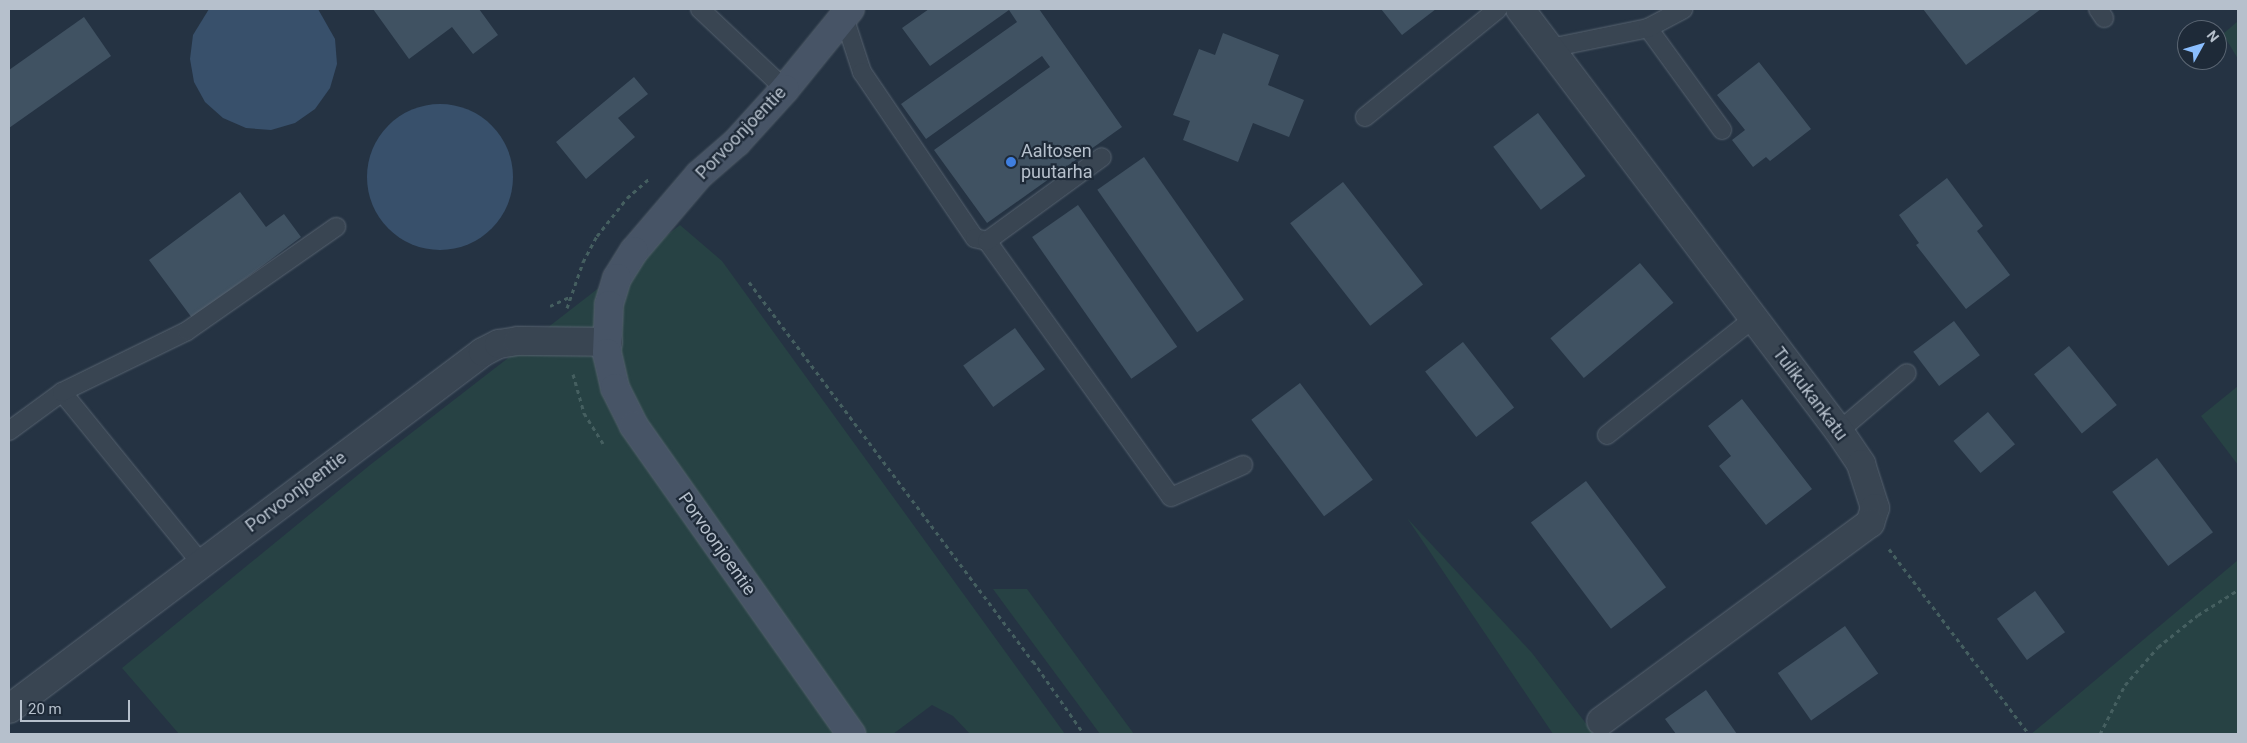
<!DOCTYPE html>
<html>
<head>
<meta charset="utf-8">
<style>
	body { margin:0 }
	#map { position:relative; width:2247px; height:743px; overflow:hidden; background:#253343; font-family:Roboto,sans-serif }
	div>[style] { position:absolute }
	.green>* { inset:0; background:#274244 }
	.water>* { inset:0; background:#38506b }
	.round { border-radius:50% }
	.building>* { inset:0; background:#405262; transform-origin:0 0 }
	.path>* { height:3px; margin-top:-1.5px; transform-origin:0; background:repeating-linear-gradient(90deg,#455f60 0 4px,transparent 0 8px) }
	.roads { filter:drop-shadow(0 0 1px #576370) drop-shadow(0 0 1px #576370) }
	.lane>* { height:18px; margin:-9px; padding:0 9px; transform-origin:9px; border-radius:9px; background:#394552 }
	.street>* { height:28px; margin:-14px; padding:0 14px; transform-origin:14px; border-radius:14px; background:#394552 }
	.secondary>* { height:28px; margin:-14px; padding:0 14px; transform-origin:14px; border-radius:14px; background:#475466 }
	.dots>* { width:14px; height:14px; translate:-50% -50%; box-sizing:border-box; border:2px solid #1e2a38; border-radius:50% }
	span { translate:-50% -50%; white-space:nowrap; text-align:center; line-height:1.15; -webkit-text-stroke:4.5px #1e2a38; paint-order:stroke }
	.street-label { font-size:18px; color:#b6c0cc }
	.poi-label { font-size:18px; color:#b6c0cc }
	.left { translate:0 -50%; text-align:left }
	.frame { position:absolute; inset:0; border:10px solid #b6c0cc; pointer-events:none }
	.north { position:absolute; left:2177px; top:20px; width:50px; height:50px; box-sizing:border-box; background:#1e2a38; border:1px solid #5b6673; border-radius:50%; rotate:51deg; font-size:14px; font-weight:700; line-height:20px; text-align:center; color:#b6c0cc }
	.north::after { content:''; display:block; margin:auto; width:18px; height:22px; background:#8abefe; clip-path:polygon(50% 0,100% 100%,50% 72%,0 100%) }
	.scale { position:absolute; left:20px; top:700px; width:110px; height:22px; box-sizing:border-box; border:2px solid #b6c0cc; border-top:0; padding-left:6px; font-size:15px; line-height:18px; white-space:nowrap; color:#b6c0cc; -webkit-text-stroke:4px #1e2a38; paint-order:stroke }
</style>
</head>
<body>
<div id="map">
	<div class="green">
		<i style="clip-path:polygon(2238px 21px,2238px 59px,2223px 34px)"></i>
		<i style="clip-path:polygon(680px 225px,722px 261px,1065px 734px,970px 734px,953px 716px,932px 705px,893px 734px,179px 734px,122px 668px,370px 465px)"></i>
		<i style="clip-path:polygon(2238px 386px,2238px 465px,2201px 416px)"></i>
		<i style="clip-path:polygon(1407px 518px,1532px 653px,1594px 734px,1553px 734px)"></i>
		<i style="clip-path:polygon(2238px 560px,2238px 734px,2031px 734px,2048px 720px)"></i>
		<i style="clip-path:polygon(993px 589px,1027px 589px,1134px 734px,1100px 734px)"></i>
	</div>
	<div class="water">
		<i style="clip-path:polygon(209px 9px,318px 9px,335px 39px,337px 64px,330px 88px,315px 109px,295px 123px,271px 130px,246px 128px,223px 118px,205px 102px,194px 82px,190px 59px,193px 35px)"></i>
		<i class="round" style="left:367px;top:104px;width:146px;height:146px"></i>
	</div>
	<div class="building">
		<i style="clip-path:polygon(373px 9px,479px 9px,498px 35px,473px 54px,452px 27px,409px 59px)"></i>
		<i style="clip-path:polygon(929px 9px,1039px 9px,1122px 127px,987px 223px,934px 150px,1050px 67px,1042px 56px,926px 139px,901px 104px,1017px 22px,1009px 10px,930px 66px,902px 28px)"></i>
		<i style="clip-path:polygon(1381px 9px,1436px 9px,1402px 35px)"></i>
		<i style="clip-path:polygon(1923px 9px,2041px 9px,1966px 65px)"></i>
		<i style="clip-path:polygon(84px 17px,111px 56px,9px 128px,9px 70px)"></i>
		<i style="clip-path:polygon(1223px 33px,1279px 55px,1268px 85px,1304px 100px,1289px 137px,1253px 123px,1238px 162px,1183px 140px,1190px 121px,1173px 115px,1199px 49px,1215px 55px)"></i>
		<i style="clip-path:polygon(1759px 62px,1811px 129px,1770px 161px,1766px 157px,1753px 167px,1732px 140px,1745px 130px,1717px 95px)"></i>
		<i style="clip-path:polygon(634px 77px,648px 94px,618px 118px,635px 137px,586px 179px,556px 142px)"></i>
		<i style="left:1538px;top:113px;width:79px;height:56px;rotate:53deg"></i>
		<i style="left:1144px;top:157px;width:174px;height:57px;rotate:55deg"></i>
		<i style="clip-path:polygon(1947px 178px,1983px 226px,1977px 231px,2010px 275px,1966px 309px,1916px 245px,1919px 243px,1899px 215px)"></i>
		<i style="left:1343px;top:182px;width:130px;height:67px;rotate:52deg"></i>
		<i style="clip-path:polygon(240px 192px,266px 227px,284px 214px,301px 237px,192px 318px,149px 260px)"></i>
		<i style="left:1078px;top:205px;width:173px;height:56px;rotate:55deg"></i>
		<i style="left:1640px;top:263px;width:52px;height:117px;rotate:50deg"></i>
		<i style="left:1954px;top:321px;width:43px;height:51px;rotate:53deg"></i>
		<i style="left:1015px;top:328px;width:51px;height:64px;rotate:54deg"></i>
		<i style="left:1463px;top:342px;width:83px;height:48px;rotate:52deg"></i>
		<i style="left:2069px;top:346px;width:76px;height:45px;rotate:51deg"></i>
		<i style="left:1300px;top:383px;width:121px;height:61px;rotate:53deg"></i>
		<i style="clip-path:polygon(1742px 399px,1812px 489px,1766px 525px,1719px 466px,1731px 456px,1708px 426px)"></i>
		<i style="left:1988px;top:412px;width:42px;height:45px;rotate:50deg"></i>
		<i style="left:2157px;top:458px;width:93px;height:56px;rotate:53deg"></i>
		<i style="left:1586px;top:481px;width:133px;height:69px;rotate:53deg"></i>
		<i style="left:2035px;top:591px;width:51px;height:47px;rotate:54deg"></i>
		<i style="left:1845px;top:626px;width:58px;height:82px;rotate:55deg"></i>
		<i style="clip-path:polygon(1706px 690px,1737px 734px,1676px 734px,1665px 719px)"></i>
	</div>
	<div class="path">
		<i style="left:749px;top:282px;width:474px;rotate:53.2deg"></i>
		<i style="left:1033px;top:661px;width:89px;rotate:55.1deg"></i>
		<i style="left:550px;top:306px;width:21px;rotate:-25deg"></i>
		<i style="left:567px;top:308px;width:49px;rotate:-70.8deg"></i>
		<i style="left:583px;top:262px;width:30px;rotate:-62deg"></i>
		<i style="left:597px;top:236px;width:48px;rotate:-51.7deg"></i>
		<i style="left:627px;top:198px;width:29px;rotate:-41deg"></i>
		<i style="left:573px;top:374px;width:41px;rotate:74.2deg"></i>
		<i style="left:584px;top:413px;width:36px;rotate:58deg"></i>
		<i style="left:1889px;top:549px;width:232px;rotate:52.9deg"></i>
		<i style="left:2100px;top:734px;width:55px;rotate:-63deg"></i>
		<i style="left:2125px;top:685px;width:50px;rotate:-49deg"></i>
		<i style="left:2158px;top:647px;width:51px;rotate:-38.7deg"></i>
		<i style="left:2198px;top:615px;width:47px;rotate:-32deg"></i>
	</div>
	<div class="roads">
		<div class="lane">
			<i style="left:700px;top:9px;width:117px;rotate:43.3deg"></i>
			<i style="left:2098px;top:9px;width:11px;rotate:56deg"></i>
			<i style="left:844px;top:17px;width:58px;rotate:71.9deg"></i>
			<i style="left:862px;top:72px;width:201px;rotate:55.8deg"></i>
			<i style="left:975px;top:238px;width:12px;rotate:14deg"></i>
			<i style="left:987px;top:241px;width:315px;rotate:54.3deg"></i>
			<i style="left:1171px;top:497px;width:79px;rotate:-24deg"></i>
			<i style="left:1648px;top:28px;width:126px;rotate:54deg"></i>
			<i style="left:1550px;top:48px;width:100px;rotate:-11.5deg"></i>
			<i style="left:1648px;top:28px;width:40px;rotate:-28deg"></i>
			<i style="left:1365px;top:117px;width:171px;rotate:-39.1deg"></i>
			<i style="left:987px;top:241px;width:142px;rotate:-36.1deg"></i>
			<i style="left:62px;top:392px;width:222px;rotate:50.9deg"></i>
			<i style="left:9px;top:431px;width:66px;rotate:-36.3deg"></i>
			<i style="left:62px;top:392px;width:139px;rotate:-26deg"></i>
			<i style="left:187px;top:331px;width:182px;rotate:-34.9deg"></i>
			<i style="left:1839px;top:431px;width:89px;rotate:-40.5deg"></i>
			<i style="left:1607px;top:435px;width:188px;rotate:-38.5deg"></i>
		</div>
		<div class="street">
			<i style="left:1520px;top:9px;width:529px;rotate:52.91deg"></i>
			<i style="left:1839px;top:431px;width:40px;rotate:56deg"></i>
			<i style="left:1861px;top:464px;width:46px;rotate:72.3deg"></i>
			<i style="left:1875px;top:508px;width:16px;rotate:108deg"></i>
			<i style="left:1870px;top:523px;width:334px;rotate:143.6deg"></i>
			<i style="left:9px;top:709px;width:593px;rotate:-36.99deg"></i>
			<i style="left:483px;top:352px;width:18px;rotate:-27deg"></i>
			<i style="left:499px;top:344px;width:19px;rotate:-9deg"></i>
			<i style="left:518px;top:341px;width:90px;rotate:0.6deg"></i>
		</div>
		<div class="secondary">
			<i style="left:850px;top:9px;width:103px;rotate:129.1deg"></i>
			<i style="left:785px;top:89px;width:72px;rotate:132.2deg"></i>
			<i style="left:737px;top:142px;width:50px;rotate:139deg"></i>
			<i style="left:699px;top:175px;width:100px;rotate:130.5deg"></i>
			<i style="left:634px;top:251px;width:32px;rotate:122deg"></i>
			<i style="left:617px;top:278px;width:28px;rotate:107deg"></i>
			<i style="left:609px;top:305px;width:48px;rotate:92.4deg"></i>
			<i style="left:607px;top:353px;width:36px;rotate:77deg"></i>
			<i style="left:615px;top:388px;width:42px;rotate:63.4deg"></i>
			<i style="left:634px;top:426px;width:377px;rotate:54.8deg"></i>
		</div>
	</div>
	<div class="dots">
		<i style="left:1011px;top:162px;background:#3f7fe0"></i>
	</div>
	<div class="street-label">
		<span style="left:741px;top:133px;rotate:-46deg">Porvoonjoentie</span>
		<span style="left:1810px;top:394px;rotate:53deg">Tulikukankatu</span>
		<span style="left:296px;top:492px;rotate:-37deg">Porvoonjoentie</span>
		<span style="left:717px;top:544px;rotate:55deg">Porvoonjoentie</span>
	</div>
	<div class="poi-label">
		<span class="left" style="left:1021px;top:162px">Aaltosen<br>puutarha</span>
	</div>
	<div class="frame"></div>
	<div class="north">N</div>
	<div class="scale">20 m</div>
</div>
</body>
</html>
